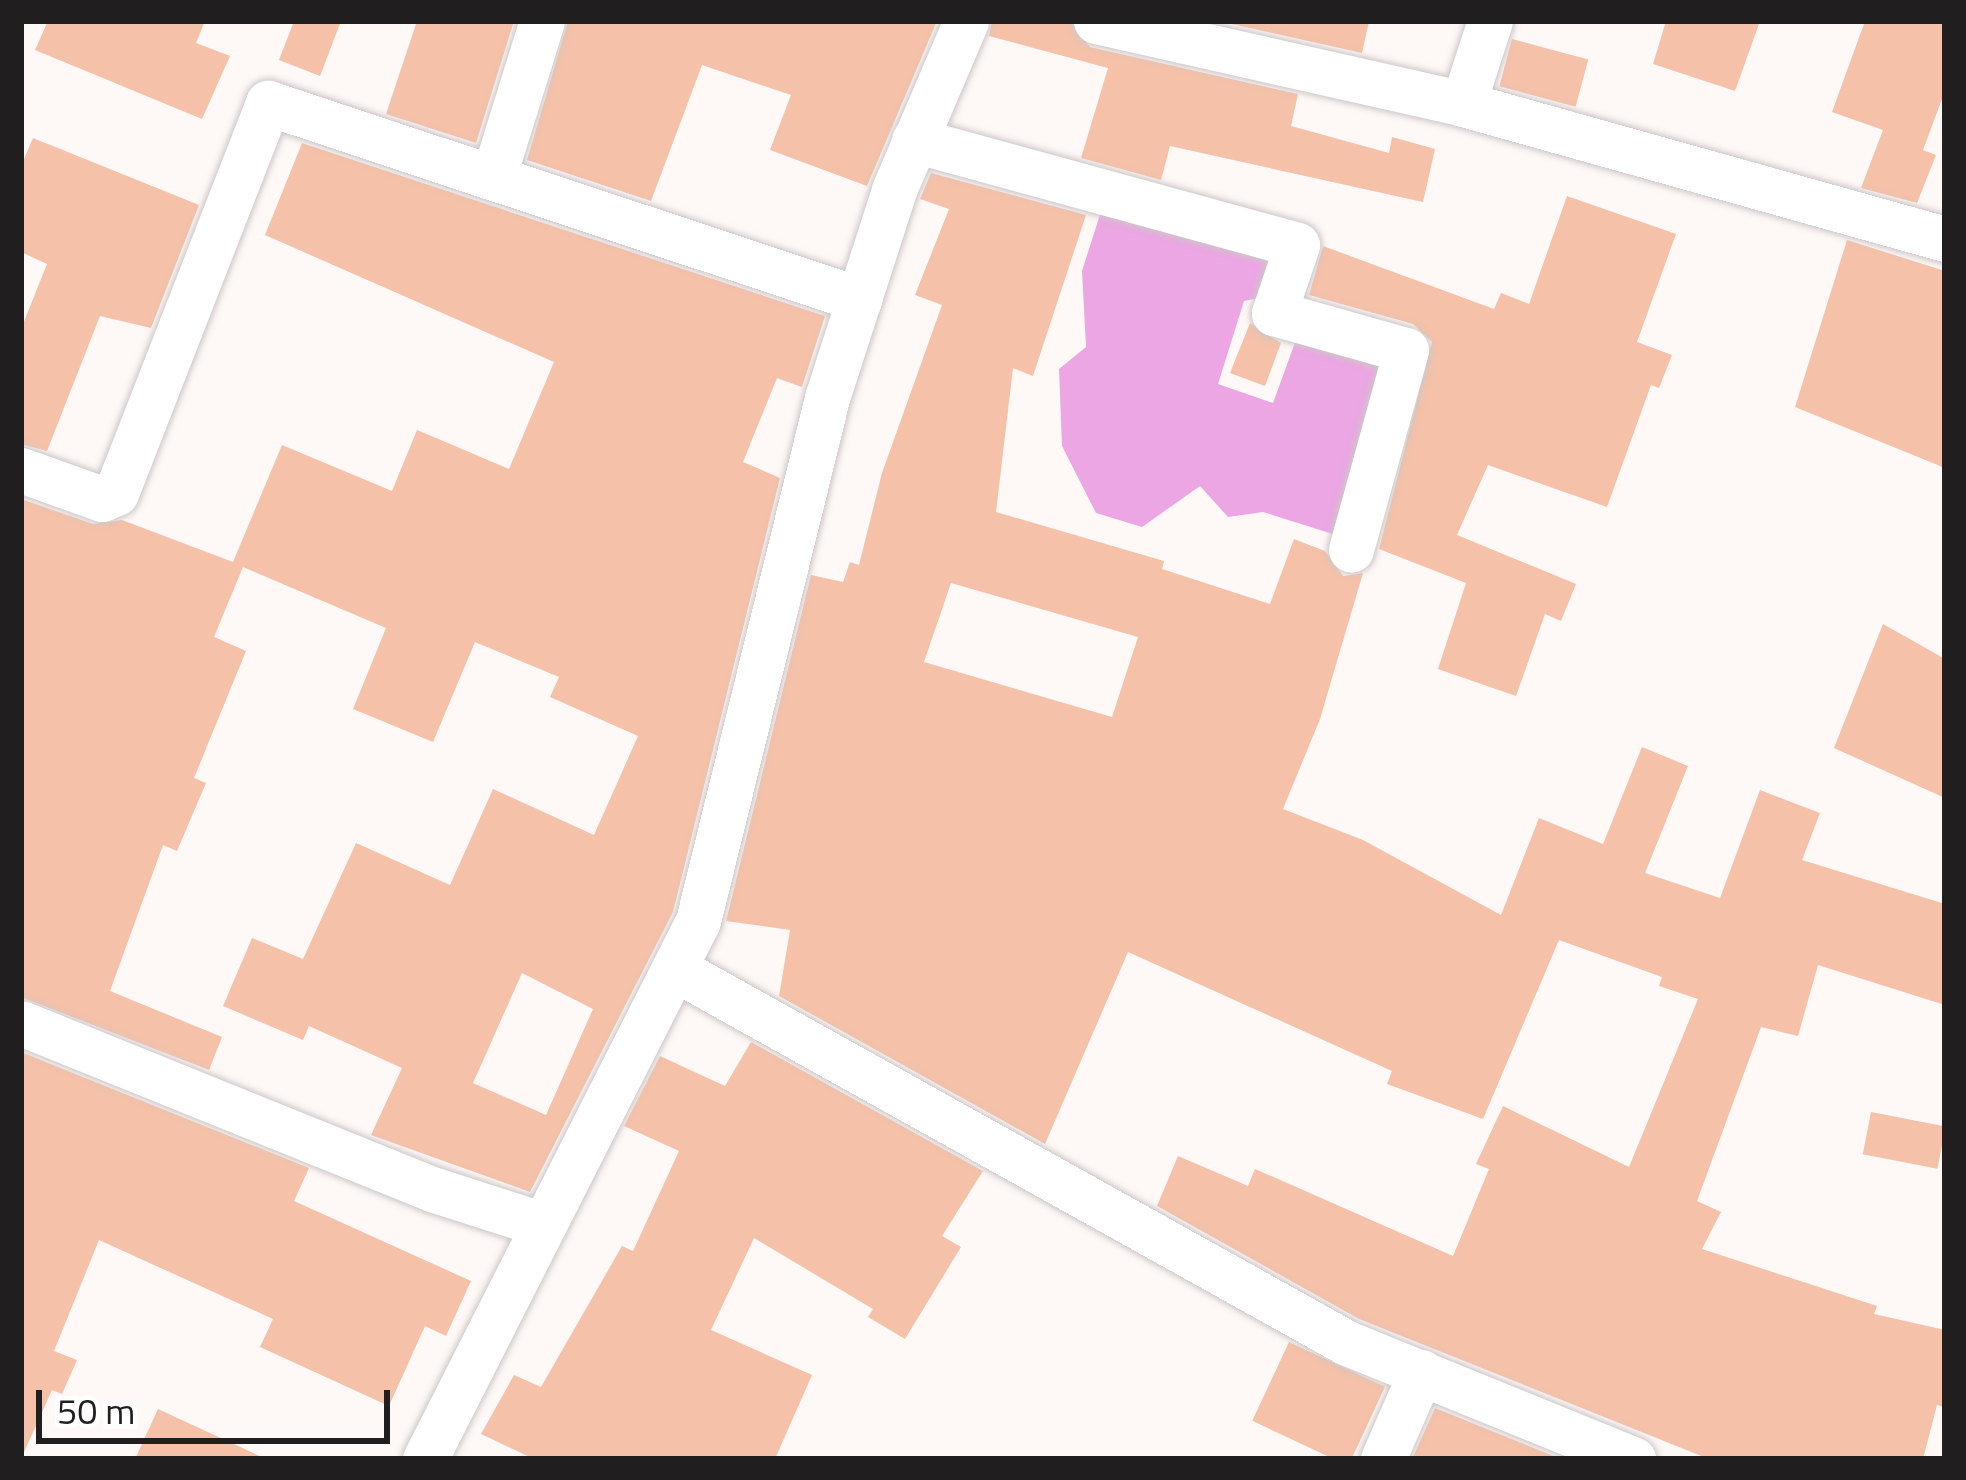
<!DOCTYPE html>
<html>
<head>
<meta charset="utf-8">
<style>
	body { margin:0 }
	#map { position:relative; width:1966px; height:1480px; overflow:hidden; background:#fef8f7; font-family:"Titillium Web",sans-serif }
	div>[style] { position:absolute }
	.water>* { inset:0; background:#eba6e3 }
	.building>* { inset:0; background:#f5c1a8; transform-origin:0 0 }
	.roads { filter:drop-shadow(0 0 3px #cdc7c7) drop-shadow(0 0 3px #cdc7c7) }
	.street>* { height:45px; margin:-22.5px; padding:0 22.5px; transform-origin:22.5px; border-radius:22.5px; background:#fff }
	span { translate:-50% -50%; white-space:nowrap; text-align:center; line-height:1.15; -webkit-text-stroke:9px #fff; paint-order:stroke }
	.frame { position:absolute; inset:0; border:24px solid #201e1e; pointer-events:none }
	.scale { position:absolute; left:36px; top:1390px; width:354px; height:54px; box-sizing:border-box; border:6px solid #201e1e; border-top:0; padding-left:15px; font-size:36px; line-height:42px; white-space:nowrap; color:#201e1e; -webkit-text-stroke:9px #fff; paint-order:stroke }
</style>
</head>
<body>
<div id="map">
	<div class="water">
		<i style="clip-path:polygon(1104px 202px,1280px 254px,1264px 297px,1244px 301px,1218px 384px,1273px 403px,1297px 337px,1390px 364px,1336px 535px,1263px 512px,1228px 517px,1200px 486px,1142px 527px,1096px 513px,1062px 446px,1059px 369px,1086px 347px,1082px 271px)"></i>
	</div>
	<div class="building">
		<i style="clip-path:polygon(48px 21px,205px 21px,196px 43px,230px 56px,202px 119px,35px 50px)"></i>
		<i style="clip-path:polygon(294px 21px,341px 21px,320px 76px,279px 60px)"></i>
		<i style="clip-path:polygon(417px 21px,514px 21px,476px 143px,386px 114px)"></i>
		<i style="clip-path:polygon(568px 21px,937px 21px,867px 186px,770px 150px,791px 95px,702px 65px,651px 201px,527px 160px)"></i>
		<i style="clip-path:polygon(992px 21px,1070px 21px,1090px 47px,1298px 94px,1291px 126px,1389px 153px,1392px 137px,1435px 149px,1423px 202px,1170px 146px,1161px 180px,1081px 158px,1108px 68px,989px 36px)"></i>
		<i style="clip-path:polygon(1218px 21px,1369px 21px,1362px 53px)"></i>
		<i style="clip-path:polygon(1666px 21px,1760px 21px,1735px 91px,1653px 64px)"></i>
		<i style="clip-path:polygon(1865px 21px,1945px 21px,1945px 91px,1923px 150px,1936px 155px,1917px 203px,1861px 188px,1883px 130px,1832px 112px)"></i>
		<i style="left:1512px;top:39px;width:79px;height:49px;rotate:15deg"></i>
		<i style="clip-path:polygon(33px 138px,199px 205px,151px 328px,100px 316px,47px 451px,21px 444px,21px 329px,47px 264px,21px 252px,21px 166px)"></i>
		<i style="clip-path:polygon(evenodd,302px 143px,825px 316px,802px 387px,777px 378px,743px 462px,780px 478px,673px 912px,530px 1192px,371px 1135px,402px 1068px,309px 1026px,303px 1040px,223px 1006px,252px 938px,303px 959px,356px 843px,450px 885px,493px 789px,594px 835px,638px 736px,550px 697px,559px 677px,475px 642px,433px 742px,353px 709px,386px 628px,243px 567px,214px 637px,246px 651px,194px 778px,206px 783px,177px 851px,163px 845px,110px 991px,222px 1037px,209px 1070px,21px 997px,21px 499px,93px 524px,122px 520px,233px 562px,282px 445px,392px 491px,417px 430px,509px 469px,554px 362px,265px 235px,302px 143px,522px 973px,593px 1009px,546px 1115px,473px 1083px,522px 973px)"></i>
		<i style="clip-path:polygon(evenodd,931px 173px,1086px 215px,1033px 376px,1013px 368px,996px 512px,1164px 561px,1162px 569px,1270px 604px,1294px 539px,1325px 551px,1343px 576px,1363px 573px,1320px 719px,1283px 809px,1363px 840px,1501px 915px,1539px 818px,1603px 844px,1642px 747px,1688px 766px,1645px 873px,1720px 898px,1760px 790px,1820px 813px,1802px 860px,1945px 904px,1945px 1005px,1818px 965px,1798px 1036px,1761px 1027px,1697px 1201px,1721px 1212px,1702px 1249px,1877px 1306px,1874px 1314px,1945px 1330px,1945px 1407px,1937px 1405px,1923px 1459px,1709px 1459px,1359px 1319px,1157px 1206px,1178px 1156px,1248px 1186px,1255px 1169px,1453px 1256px,1489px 1169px,1476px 1164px,1503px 1106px,1629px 1167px,1698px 999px,1659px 986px,1662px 977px,1559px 940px,1483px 1119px,1387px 1084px,1392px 1071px,1128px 952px,1045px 1144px,779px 996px,790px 930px,726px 921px,811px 575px,843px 582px,850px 562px,859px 565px,882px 473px,942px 305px,915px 295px,949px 209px,920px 199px,931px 173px,951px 583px,1138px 637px,1112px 717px,924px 662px,951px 583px)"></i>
		<i style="clip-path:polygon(1567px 196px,1676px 234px,1637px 342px,1672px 355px,1659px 388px,1651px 385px,1607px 507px,1488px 465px,1457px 535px,1576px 584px,1561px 621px,1545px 614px,1516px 696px,1438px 669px,1466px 583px,1379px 549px,1432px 342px,1413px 324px,1309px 295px,1323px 246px,1494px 309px,1501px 293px,1529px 304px)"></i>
		<i style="clip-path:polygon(1847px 240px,1945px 271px,1945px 468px,1795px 407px)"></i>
		<i style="clip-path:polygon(1250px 323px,1281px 343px,1265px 386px,1230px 373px)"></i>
		<i style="clip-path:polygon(1883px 624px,1945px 659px,1945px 798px,1834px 748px)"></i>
		<i style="clip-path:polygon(751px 1042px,983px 1171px,942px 1236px,961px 1247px,905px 1339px,868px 1317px,873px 1309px,754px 1238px,711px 1330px,812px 1375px,775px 1459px,534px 1459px,481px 1434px,514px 1375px,541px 1387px,622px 1246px,633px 1251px,679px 1151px,624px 1126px,660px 1056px,725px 1086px)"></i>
		<i style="clip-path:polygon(21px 1052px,309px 1168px,294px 1201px,471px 1281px,446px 1336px,425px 1326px,389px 1406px,260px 1347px,273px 1319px,99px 1240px,54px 1351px,77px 1360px,62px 1394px,52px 1390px,21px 1459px)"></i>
		<i style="left:1871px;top:1112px;width:76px;height:43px;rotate:11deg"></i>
		<i style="left:1289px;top:1342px;width:106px;height:87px;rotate:25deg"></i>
		<i style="clip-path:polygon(1435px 1408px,1561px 1459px,1412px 1459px)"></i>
		<i style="clip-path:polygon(158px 1409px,266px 1459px,135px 1459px)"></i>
	</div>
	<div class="roads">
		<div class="street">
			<i style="left:1096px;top:21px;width:376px;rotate:12.7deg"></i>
			<i style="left:1463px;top:104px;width:87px;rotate:-72deg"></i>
			<i style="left:1463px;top:104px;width:501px;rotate:15.65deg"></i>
			<i style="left:914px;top:140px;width:397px;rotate:15.3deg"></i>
			<i style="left:1297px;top:245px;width:72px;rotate:108.7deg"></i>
			<i style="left:1274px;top:313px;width:137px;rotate:15.7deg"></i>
			<i style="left:1406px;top:350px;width:207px;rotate:105.4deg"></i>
			<i style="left:494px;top:175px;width:161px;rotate:-72.7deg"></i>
			<i style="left:21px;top:470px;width:86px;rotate:19.7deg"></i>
			<i style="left:102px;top:499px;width:15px;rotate:-23deg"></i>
			<i style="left:116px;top:493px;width:419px;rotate:-68.7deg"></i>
			<i style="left:268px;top:103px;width:623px;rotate:18.35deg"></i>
			<i style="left:677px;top:970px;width:767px;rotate:29.11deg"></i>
			<i style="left:1347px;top:1343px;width:309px;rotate:22.1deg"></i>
			<i style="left:21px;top:1023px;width:446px;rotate:22deg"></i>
			<i style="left:435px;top:1190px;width:114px;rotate:17.8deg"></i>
			<i style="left:425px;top:1459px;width:603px;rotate:-63.1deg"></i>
			<i style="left:698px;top:921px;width:539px;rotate:-76.14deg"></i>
			<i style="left:827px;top:398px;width:219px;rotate:-72.1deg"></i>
			<i style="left:894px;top:190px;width:184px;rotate:-66.9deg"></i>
			<i style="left:1383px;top:1459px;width:95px;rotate:-66.4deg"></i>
		</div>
	</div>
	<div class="frame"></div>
	<div class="scale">50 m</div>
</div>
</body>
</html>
